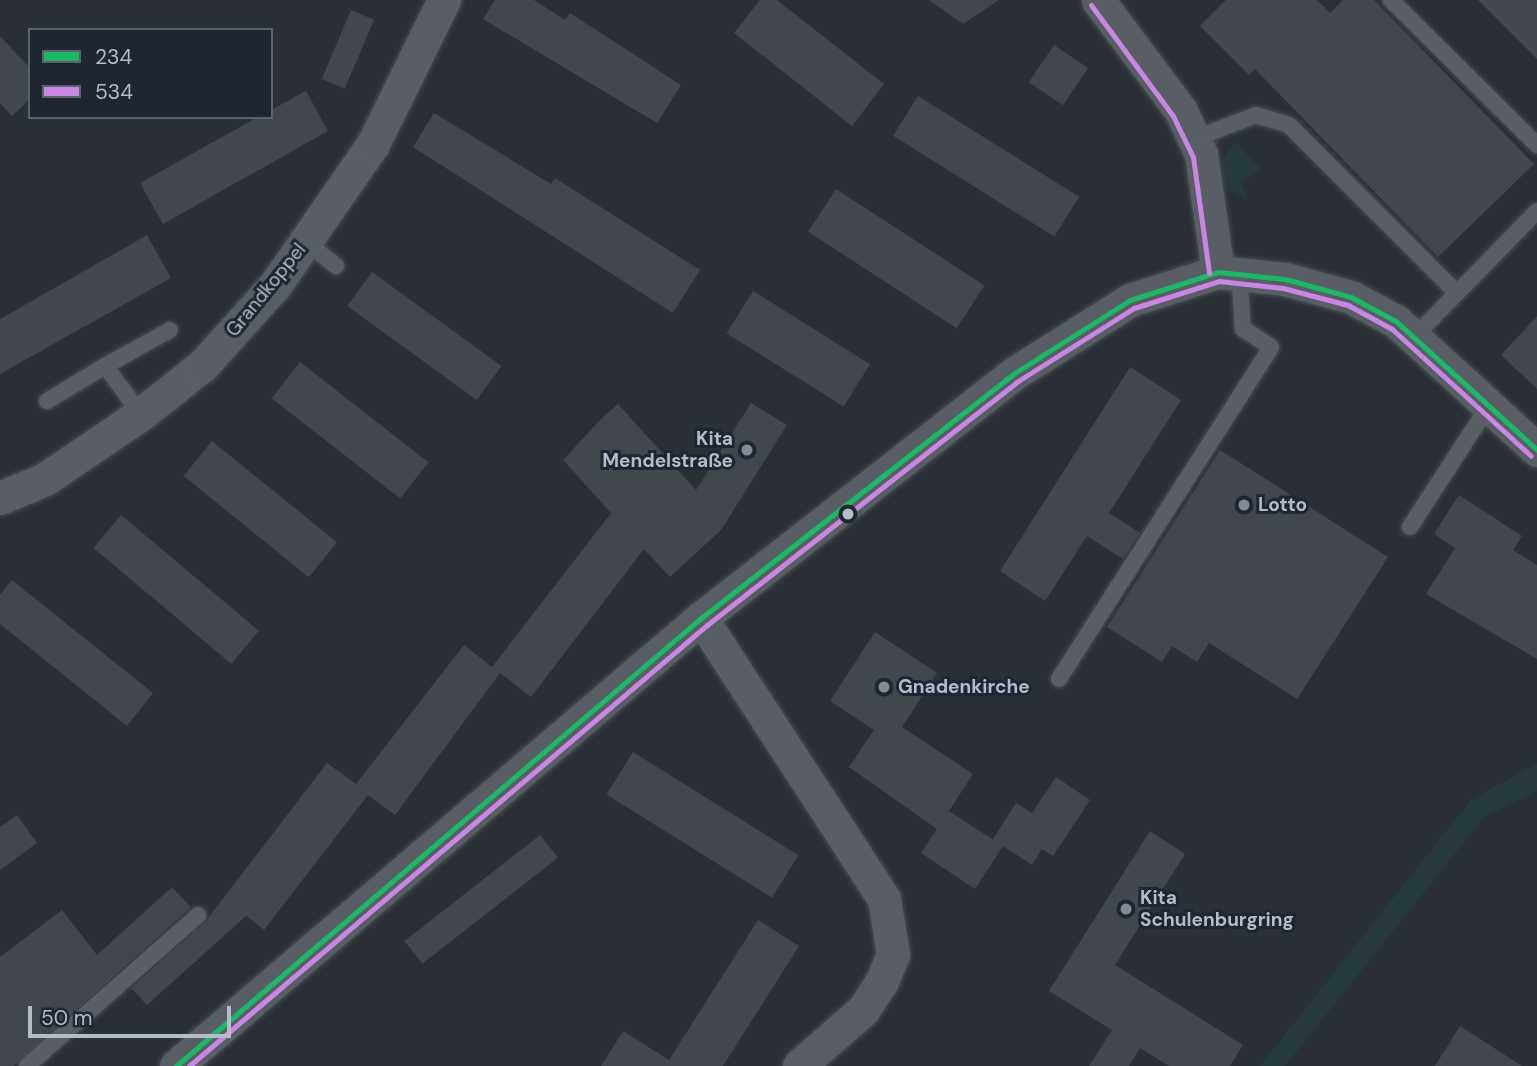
<!DOCTYPE html>
<html>
<head>
<meta charset="utf-8">
<style>
	body { margin:0 }
	#map { position:relative; width:1537px; height:1066px; overflow:hidden; background:#2a3036; font-family:"DM Sans",sans-serif }
	div>[style] { position:absolute }
	.green>* { inset:0; background:#273b3d }
	.building>* { inset:0; background:#42474d; transform-origin:0 0 }
	.roads { filter:drop-shadow(0 0 2px #484c51) drop-shadow(0 0 2px #484c51) }
	.lane>* { height:16px; margin:-8px; padding:0 8px; transform-origin:8px; border-radius:8px; background:#595e65 }
	.street>* { height:33px; margin:-16.5px; padding:0 16.5px; transform-origin:16.5px; border-radius:16.5px; background:#595e65 }
	.bus-1>* { height:5px; margin:-2.5px; padding:0 2.5px; transform-origin:2.5px; border-radius:2.5px; background:#1ab867 }
	.bus-2>* { height:5px; margin:-2.5px; padding:0 2.5px; transform-origin:2.5px; border-radius:2.5px; background:#c787e3 }
	.dots>* { width:19px; height:19px; translate:-50% -50%; box-sizing:border-box; border:4px solid #1d2631; border-radius:50% }
	span { translate:-50% -50%; white-space:nowrap; text-align:center; line-height:1.15; -webkit-text-stroke:6px #1d2631; paint-order:stroke }
	.street-label { font-size:19px; color:#b4bcc7 }
	.poi-label { font-size:19px; color:#b4bcc7; font-weight:700 }
	.right { translate:-100% -50%; text-align:right }
	.left { translate:0 -50%; text-align:left }
	.legend { position:absolute; left:28px; top:28px; width:245px; height:91px; box-sizing:border-box; background:#1d2631; border:2px solid #59626d; margin:0; padding:9px 12px; list-style:none; font-size:21px; color:#b4bcc7 }
	.legend li { display:flex; align-items:center; gap:14px; height:35px }
	.legend b { width:35px; border:2px solid #59626d }
	.scale { position:absolute; left:28px; top:1006px; width:203px; height:32px; box-sizing:border-box; border:4px solid #b4bcc7; border-top:0; padding-left:9px; font-size:21px; line-height:24px; white-space:nowrap; color:#b4bcc7; -webkit-text-stroke:5px #1d2631; paint-order:stroke }
</style>
</head>
<body>
<div id="map">
	<div class="green">
		<i style="clip-path:polygon(1234px 141px,1261px 169px,1240px 182px,1248px 198px,1225px 189px,1223px 160px)"></i>
		<i style="clip-path:polygon(1537px 763px,1537px 791px,1484px 817px,1285px 1066px,1260px 1066px,1471px 800px)"></i>
	</div>
	<div class="building">
		<i style="clip-path:polygon(495px 0,534px 0,565px 20px,570px 13px,681px 85px,657px 123px,483px 19px)"></i>
		<i style="clip-path:polygon(760px 0,777px 0,884px 84px,852px 126px,734px 33px)"></i>
		<i style="clip-path:polygon(929px 0,999px 0,963px 24px)"></i>
		<i style="clip-path:polygon(1226px 0,1317px 0,1330px 13px,1343px 0,1374px 0,1534px 164px,1438px 257px,1255px 69px,1249px 75px,1200px 26px)"></i>
		<i style="clip-path:polygon(1478px 0,1537px 0,1537px 59px)"></i>
		<i style="left:351px;top:10px;width:25px;height:75px;rotate:23deg"></i>
		<i style="clip-path:polygon(0 36px,30px 68px,30px 99px,12px 116px,0 103px)"></i>
		<i style="left:1054px;top:45px;width:41px;height:45px;rotate:34deg"></i>
		<i style="clip-path:polygon(306px 91px,328px 131px,163px 224px,140px 183px,258px 117px,271px 117px,271px 110px)"></i>
		<i style="left:918px;top:96px;width:190px;height:47px;rotate:32deg"></i>
		<i style="clip-path:polygon(434px 113px,551px 184px,555px 178px,700px 270px,673px 313px,413px 147px)"></i>
		<i style="left:836px;top:189px;width:177px;height:51px;rotate:33deg"></i>
		<i style="clip-path:polygon(147px 235px,171px 278px,0 374px,0 319px)"></i>
		<i style="left:372px;top:272px;width:160px;height:42px;rotate:36deg"></i>
		<i style="left:753px;top:291px;width:138px;height:50px;rotate:32deg"></i>
		<i style="clip-path:polygon(1537px 316px,1537px 389px,1501px 355px)"></i>
		<i style="left:300px;top:362px;width:163px;height:46px;rotate:38deg"></i>
		<i style="clip-path:polygon(1130px 367px,1181px 400px,1109px 513px,1140px 533px,1123px 559px,1087px 536px,1045px 601px,1000px 571px)"></i>
		<i style="clip-path:polygon(751px 403px,787px 425px,721px 530px,670px 577px,644px 549px,531px 697px,500px 673px,395px 815px,368px 795px,264px 930px,246px 916px,147px 1005px,131px 988px,205px 922px,327px 763px,356px 784px,464px 645px,492px 667px,611px 513px,563px 460px,600px 420px,618px 404px,696px 490px)"></i>
		<i style="left:212px;top:441px;width:161px;height:45px;rotate:39deg"></i>
		<i style="clip-path:polygon(1220px 450px,1388px 557px,1297px 699px,1209px 643px,1197px 662px,1172px 646px,1162px 662px,1107px 627px)"></i>
		<i style="clip-path:polygon(1459px 495px,1522px 536px,1513px 550px,1537px 565px,1537px 659px,1426px 594px,1455px 548px,1434px 534px)"></i>
		<i style="left:121px;top:515px;width:180px;height:43px;rotate:40deg"></i>
		<i style="clip-path:polygon(12px 580px,153px 693px,127px 726px,0 624px,0 595px)"></i>
		<i style="clip-path:polygon(875px 632px,937px 673px,902px 727px,973px 774px,949px 811px,998px 843px,993px 839px,1016px 803px,1032px 813px,1056px 777px,1090px 800px,1053px 856px,1042px 849px,1032px 865px,1003px 846px,975px 889px,921px 853px,937px 829px,849px 767px,874px 730px,830px 701px)"></i>
		<i style="left:633px;top:752px;width:195px;height:50px;rotate:32deg"></i>
		<i style="clip-path:polygon(17px 815px,37px 843px,0 870px,0 827px)"></i>
		<i style="clip-path:polygon(1150px 831px,1185px 854px,1115px 965px,1243px 1045px,1230px 1066px,1169px 1066px,1140px 1048px,1129px 1066px,1089px 1066px,1112px 1030px,1049px 991px)"></i>
		<i style="left:540px;top:835px;width:29px;height:172px;rotate:52deg"></i>
		<i style="clip-path:polygon(172px 887px,191px 907px,14px 1066px,0 1066px,0 957px,62px 910px,97px 955px)"></i>
		<i style="clip-path:polygon(758px 920px,799px 946px,723px 1066px,601px 1066px,623px 1031px,669px 1060px)"></i>
		<i style="clip-path:polygon(1460px 1026px,1522px 1066px,1435px 1066px)"></i>
	</div>
	<div class="roads">
		<div class="lane">
			<i style="left:1391px;top:0;width:206px;rotate:44.8deg"></i>
			<i style="left:1194px;top:139px;width:66px;rotate:-21.2deg"></i>
			<i style="left:1256px;top:115px;width:34px;rotate:17deg"></i>
			<i style="left:1289px;top:125px;width:236px;rotate:45deg"></i>
			<i style="left:305px;top:241px;width:40px;rotate:39deg"></i>
			<i style="left:1414px;top:337px;width:176px;rotate:-45.7deg"></i>
			<i style="left:105px;top:366px;width:74px;rotate:-29deg"></i>
			<i style="left:47px;top:401px;width:68px;rotate:-31.1deg"></i>
			<i style="left:105px;top:366px;width:60px;rotate:53.1deg"></i>
			<i style="left:1410px;top:527px;width:143px;rotate:-57deg"></i>
			<i style="left:1059px;top:679px;width:394px;rotate:-57.4deg"></i>
			<i style="left:1271px;top:347px;width:33px;rotate:-147deg"></i>
			<i style="left:1243px;top:329px;width:56px;rotate:-94.1deg"></i>
			<i style="left:27px;top:1066px;width:228px;rotate:-41.4deg"></i>
		</div>
		<div class="street">
			<i style="left:1098px;top:0;width:139px;rotate:53.2deg"></i>
			<i style="left:1181px;top:111px;width:47px;rotate:65.1deg"></i>
			<i style="left:1201px;top:154px;width:119px;rotate:81.8deg"></i>
			<i style="left:0;top:498px;width:49px;rotate:-22.9deg"></i>
			<i style="left:45px;top:479px;width:116px;rotate:-34.1deg"></i>
			<i style="left:141px;top:414px;width:79px;rotate:-38.3deg"></i>
			<i style="left:203px;top:365px;width:108px;rotate:-48deg"></i>
			<i style="left:275px;top:285px;width:172px;rotate:-55.2deg"></i>
			<i style="left:373px;top:144px;width:161px;rotate:-63.8deg"></i>
			<i style="left:701px;top:618px;width:335px;rotate:56.9deg"></i>
			<i style="left:884px;top:899px;width:56px;rotate:80.7deg"></i>
			<i style="left:893px;top:954px;width:29px;rotate:112deg"></i>
			<i style="left:882px;top:981px;width:35px;rotate:123deg"></i>
			<i style="left:863px;top:1010px;width:85px;rotate:138.8deg"></i>
			<i style="left:176px;top:1066px;width:690px;rotate:-40.48deg"></i>
			<i style="left:701px;top:618px;width:396px;rotate:-38deg"></i>
			<i style="left:1013px;top:374px;width:138px;rotate:-32.3deg"></i>
			<i style="left:1130px;top:300px;width:92px;rotate:-17.7deg"></i>
			<i style="left:1218px;top:272px;width:67px;rotate:6deg"></i>
			<i style="left:1285px;top:279px;width:68px;rotate:15.3deg"></i>
			<i style="left:1351px;top:297px;width:52px;rotate:28.5deg"></i>
			<i style="left:1397px;top:322px;width:190px;rotate:42.4deg"></i>
		</div>
	</div>
	<div class="bus-1">
		<i style="left:176px;top:1066px;width:690px;rotate:-40.48deg"></i>
		<i style="left:701px;top:618px;width:396px;rotate:-38deg"></i>
		<i style="left:1013px;top:374px;width:138px;rotate:-32.3deg"></i>
		<i style="left:1130px;top:300px;width:92px;rotate:-17.7deg"></i>
		<i style="left:1218px;top:272px;width:67px;rotate:6deg"></i>
		<i style="left:1285px;top:279px;width:68px;rotate:15.3deg"></i>
		<i style="left:1351px;top:297px;width:52px;rotate:28.5deg"></i>
		<i style="left:1397px;top:322px;width:190px;rotate:42.4deg"></i>
	</div>
	<div class="bus-2">
		<i style="left:1091px;top:5px;width:138px;rotate:53.5deg"></i>
		<i style="left:1173px;top:116px;width:46px;rotate:64deg"></i>
		<i style="left:1193px;top:157px;width:117px;rotate:82.1deg"></i>
		<i style="left:189px;top:1066px;width:680px;rotate:-40.41deg"></i>
		<i style="left:707px;top:625px;width:395px;rotate:-38.1deg"></i>
		<i style="left:1018px;top:381px;width:137px;rotate:-32.2deg"></i>
		<i style="left:1134px;top:308px;width:89px;rotate:-17.6deg"></i>
		<i style="left:1219px;top:281px;width:64px;rotate:6.2deg"></i>
		<i style="left:1283px;top:288px;width:67px;rotate:14.7deg"></i>
		<i style="left:1348px;top:305px;width:50px;rotate:28.6deg"></i>
		<i style="left:1392px;top:329px;width:188px;rotate:42.4deg"></i>
	</div>
	<div class="dots">
		<i style="left:747px;top:450px;background:#848b94"></i>
		<i style="left:1244px;top:505px;background:#848b94"></i>
		<i style="left:848px;top:514px;background:#b4bcc7"></i>
		<i style="left:884px;top:687px;background:#848b94"></i>
		<i style="left:1126px;top:909px;background:#848b94"></i>
	</div>
	<div class="street-label">
		<span style="left:266px;top:290px;rotate:-51deg">Grandkoppel</span>
	</div>
	<div class="poi-label">
		<span class="right" style="left:733px;top:450px">Kita<br>Mendelstraße</span>
		<span class="left" style="left:1258px;top:505px">Lotto</span>
		<span class="left" style="left:898px;top:687px">Gnadenkirche</span>
		<span class="left" style="left:1140px;top:909px">Kita<br>Schulenburgring</span>
	</div>
	<ul class="legend">
	<li><b style="height:9px;background:#1ab867"></b>234</li>
	<li><b style="height:9px;background:#c787e3"></b>534</li>
	</ul>
	<div class="scale">50 m</div>
</div>
</body>
</html>
